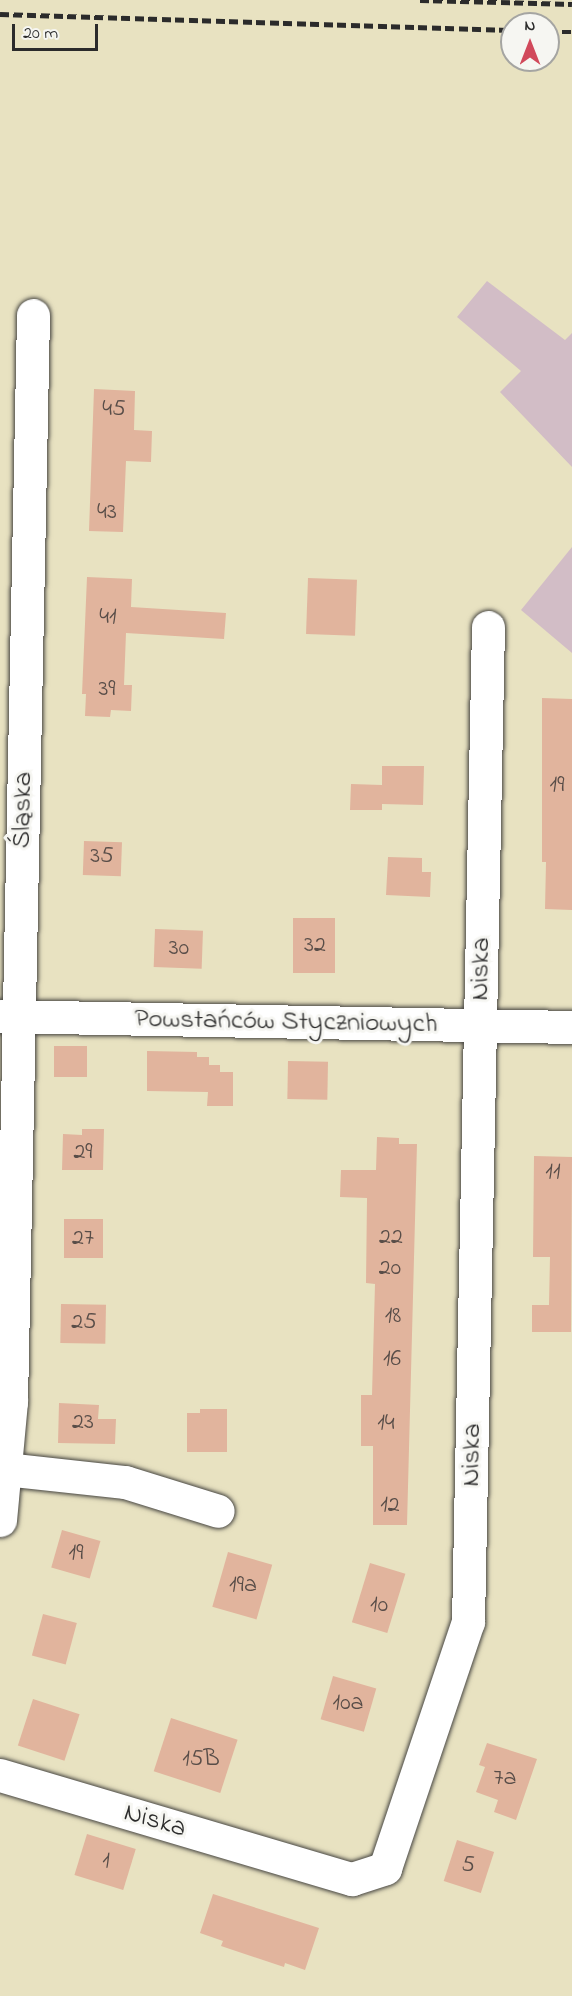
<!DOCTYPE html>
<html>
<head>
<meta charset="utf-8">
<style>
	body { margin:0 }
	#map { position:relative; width:572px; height:1996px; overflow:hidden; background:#e8e2c1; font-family:"Indie Flower",sans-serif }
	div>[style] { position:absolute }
	.industrial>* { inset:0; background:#d2bdc6 }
	.building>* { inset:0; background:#e1b49d; transform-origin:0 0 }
	.roads { filter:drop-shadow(0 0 2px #474642) drop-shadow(0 0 2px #474642) }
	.street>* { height:33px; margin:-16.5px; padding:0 16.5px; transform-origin:16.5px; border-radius:16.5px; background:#fff }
	.rail>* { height:4.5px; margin-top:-2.25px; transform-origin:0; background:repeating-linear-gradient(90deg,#2b2b2b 0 9px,transparent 0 13.5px) }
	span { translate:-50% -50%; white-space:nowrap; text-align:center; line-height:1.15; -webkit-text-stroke:6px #f6f6f2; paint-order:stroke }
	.number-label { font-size:24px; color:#584d48 }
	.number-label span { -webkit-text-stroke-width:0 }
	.street-label { font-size:27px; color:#2b2b2b }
	.north { position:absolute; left:500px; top:12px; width:60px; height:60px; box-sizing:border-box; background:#f6f6f2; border:2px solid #a5a5a2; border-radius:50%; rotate:0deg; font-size:16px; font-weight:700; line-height:24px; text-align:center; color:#2b2b2b }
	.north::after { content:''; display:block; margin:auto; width:21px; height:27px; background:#d1495b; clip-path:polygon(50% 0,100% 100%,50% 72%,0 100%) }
	.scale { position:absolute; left:12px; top:24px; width:86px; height:27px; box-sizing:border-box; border:3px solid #2b2b2b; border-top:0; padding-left:8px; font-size:18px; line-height:21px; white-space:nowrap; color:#2b2b2b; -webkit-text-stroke:4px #f6f6f2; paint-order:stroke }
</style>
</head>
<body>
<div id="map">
	<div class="industrial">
		<i style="clip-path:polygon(487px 281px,565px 340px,572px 333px,572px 467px,500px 392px,521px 371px,457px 317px)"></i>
		<i style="clip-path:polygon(572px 547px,572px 653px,521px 610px)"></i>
	</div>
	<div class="building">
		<i style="clip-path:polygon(94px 389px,135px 391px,134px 430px,152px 431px,151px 462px,126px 461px,123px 532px,89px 531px)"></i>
		<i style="clip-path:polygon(87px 577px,132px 579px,131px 607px,226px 613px,224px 639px,126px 633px,124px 685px,132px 685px,131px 711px,111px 710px,110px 717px,85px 716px,86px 694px,82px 694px)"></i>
		<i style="left:308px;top:578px;width:49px;height:56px;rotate:2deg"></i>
		<i style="clip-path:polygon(542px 698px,572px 699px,572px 910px,545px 909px,546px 862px,542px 862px)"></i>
		<i style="clip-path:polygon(382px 766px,424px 766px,423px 805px,382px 804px,382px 810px,350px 810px,351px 784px,382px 785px)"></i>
		<i style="left:84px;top:841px;width:38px;height:34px;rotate:2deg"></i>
		<i style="clip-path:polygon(388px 857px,422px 858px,422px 872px,431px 872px,430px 897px,386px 895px)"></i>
		<i style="left:293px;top:918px;width:42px;height:55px"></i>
		<i style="left:155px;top:929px;width:48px;height:38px;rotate:2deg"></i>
		<i style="left:54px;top:1046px;width:33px;height:31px"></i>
		<i style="clip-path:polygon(147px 1051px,197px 1052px,197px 1057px,209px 1057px,209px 1065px,220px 1065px,220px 1072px,233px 1072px,233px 1106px,207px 1106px,208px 1092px,147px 1091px)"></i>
		<i style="left:288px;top:1061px;width:40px;height:38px;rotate:1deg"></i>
		<i style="clip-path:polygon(82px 1129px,104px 1129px,103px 1170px,62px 1170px,63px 1134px,82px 1135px)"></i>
		<i style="clip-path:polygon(377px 1137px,399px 1138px,399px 1144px,417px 1144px,407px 1525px,373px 1525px,373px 1446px,361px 1446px,361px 1395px,372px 1395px,375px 1284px,366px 1283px,367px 1198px,340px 1197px,341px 1170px,376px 1170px)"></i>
		<i style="clip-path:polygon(534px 1156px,572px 1157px,571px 1332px,532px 1332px,532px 1305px,549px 1305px,550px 1257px,533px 1257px)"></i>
		<i style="left:64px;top:1219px;width:39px;height:39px"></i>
		<i style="left:61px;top:1304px;width:45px;height:39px;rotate:1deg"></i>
		<i style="clip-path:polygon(59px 1403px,99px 1405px,98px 1419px,116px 1419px,115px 1444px,58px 1443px)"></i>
		<i style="clip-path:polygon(200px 1409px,227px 1409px,227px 1452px,187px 1452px,187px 1413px,200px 1413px)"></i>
		<i style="left:62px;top:1530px;width:40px;height:39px;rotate:16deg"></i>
		<i style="left:228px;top:1552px;width:46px;height:57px;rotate:16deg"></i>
		<i style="left:370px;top:1563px;width:37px;height:62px;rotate:17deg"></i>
		<i style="left:43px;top:1614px;width:35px;height:43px;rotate:15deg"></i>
		<i style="left:333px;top:1676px;width:45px;height:45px;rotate:16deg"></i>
		<i style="left:33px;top:1699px;width:49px;height:49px;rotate:18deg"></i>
		<i style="left:171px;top:1718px;width:70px;height:56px;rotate:18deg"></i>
		<i style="clip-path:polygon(487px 1743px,537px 1759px,516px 1820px,494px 1812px,498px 1800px,476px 1792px,485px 1767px,479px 1765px)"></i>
		<i style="left:87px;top:1834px;width:51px;height:43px;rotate:17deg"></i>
		<i style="left:457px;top:1840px;width:39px;height:43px;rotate:18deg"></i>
		<i style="clip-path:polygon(213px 1894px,319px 1928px,305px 1970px,285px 1963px,284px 1967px,221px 1946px,223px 1941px,200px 1933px)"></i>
	</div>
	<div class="roads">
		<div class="street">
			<i style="left:0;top:1016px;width:572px;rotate:1.1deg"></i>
			<i style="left:5px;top:1469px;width:121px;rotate:6.2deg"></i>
			<i style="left:125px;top:1482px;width:97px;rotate:17.3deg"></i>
			<i style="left:0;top:1520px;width:119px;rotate:-84.7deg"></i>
			<i style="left:11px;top:1402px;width:1087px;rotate:-88.84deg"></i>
			<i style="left:0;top:1775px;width:367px;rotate:16.5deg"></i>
			<i style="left:352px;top:1879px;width:35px;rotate:-18deg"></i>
			<i style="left:385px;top:1868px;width:260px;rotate:-71.4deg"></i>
			<i style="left:468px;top:1622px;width:995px;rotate:-88.85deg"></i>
		</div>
	</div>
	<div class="rail">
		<i style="left:420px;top:0;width:152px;rotate:1.5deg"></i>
		<i style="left:0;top:14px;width:512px;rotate:1.79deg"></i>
		<i style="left:548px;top:32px;width:24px"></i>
	</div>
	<div class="number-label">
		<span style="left:114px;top:410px">45</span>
		<span style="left:107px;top:513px">43</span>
		<span style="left:108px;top:618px">41</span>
		<span style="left:107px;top:690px">39</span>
		<span style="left:557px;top:786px">19</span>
		<span style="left:102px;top:857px">35</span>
		<span style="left:315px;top:946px">32</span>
		<span style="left:179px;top:949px">30</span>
		<span style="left:83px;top:1153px">29</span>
		<span style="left:553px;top:1173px">11</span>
		<span style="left:391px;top:1238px">22</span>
		<span style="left:83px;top:1239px">27</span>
		<span style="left:390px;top:1269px">20</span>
		<span style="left:393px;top:1317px">18</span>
		<span style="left:84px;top:1323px">25</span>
		<span style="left:392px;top:1360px">16</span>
		<span style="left:83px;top:1423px">23</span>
		<span style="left:386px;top:1424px">14</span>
		<span style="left:390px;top:1506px">12</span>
		<span style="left:76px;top:1554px">19</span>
		<span style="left:243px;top:1586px">19a</span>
		<span style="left:379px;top:1606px">10</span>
		<span style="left:348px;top:1704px">10a</span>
		<span style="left:201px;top:1760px">15B</span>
		<span style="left:505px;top:1779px">7a</span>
		<span style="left:106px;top:1862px">1</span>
		<span style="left:468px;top:1866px">5</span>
	</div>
	<div class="street-label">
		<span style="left:23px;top:810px;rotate:-89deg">Śląska</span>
		<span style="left:481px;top:969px;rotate:-89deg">Niska</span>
		<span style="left:286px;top:1022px;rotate:1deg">Powstańców Styczniowych</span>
		<span style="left:472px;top:1455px;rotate:-89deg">Niska</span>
		<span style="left:155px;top:1821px;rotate:16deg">Niska</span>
	</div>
	<div class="north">N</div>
	<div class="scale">20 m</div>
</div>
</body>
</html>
